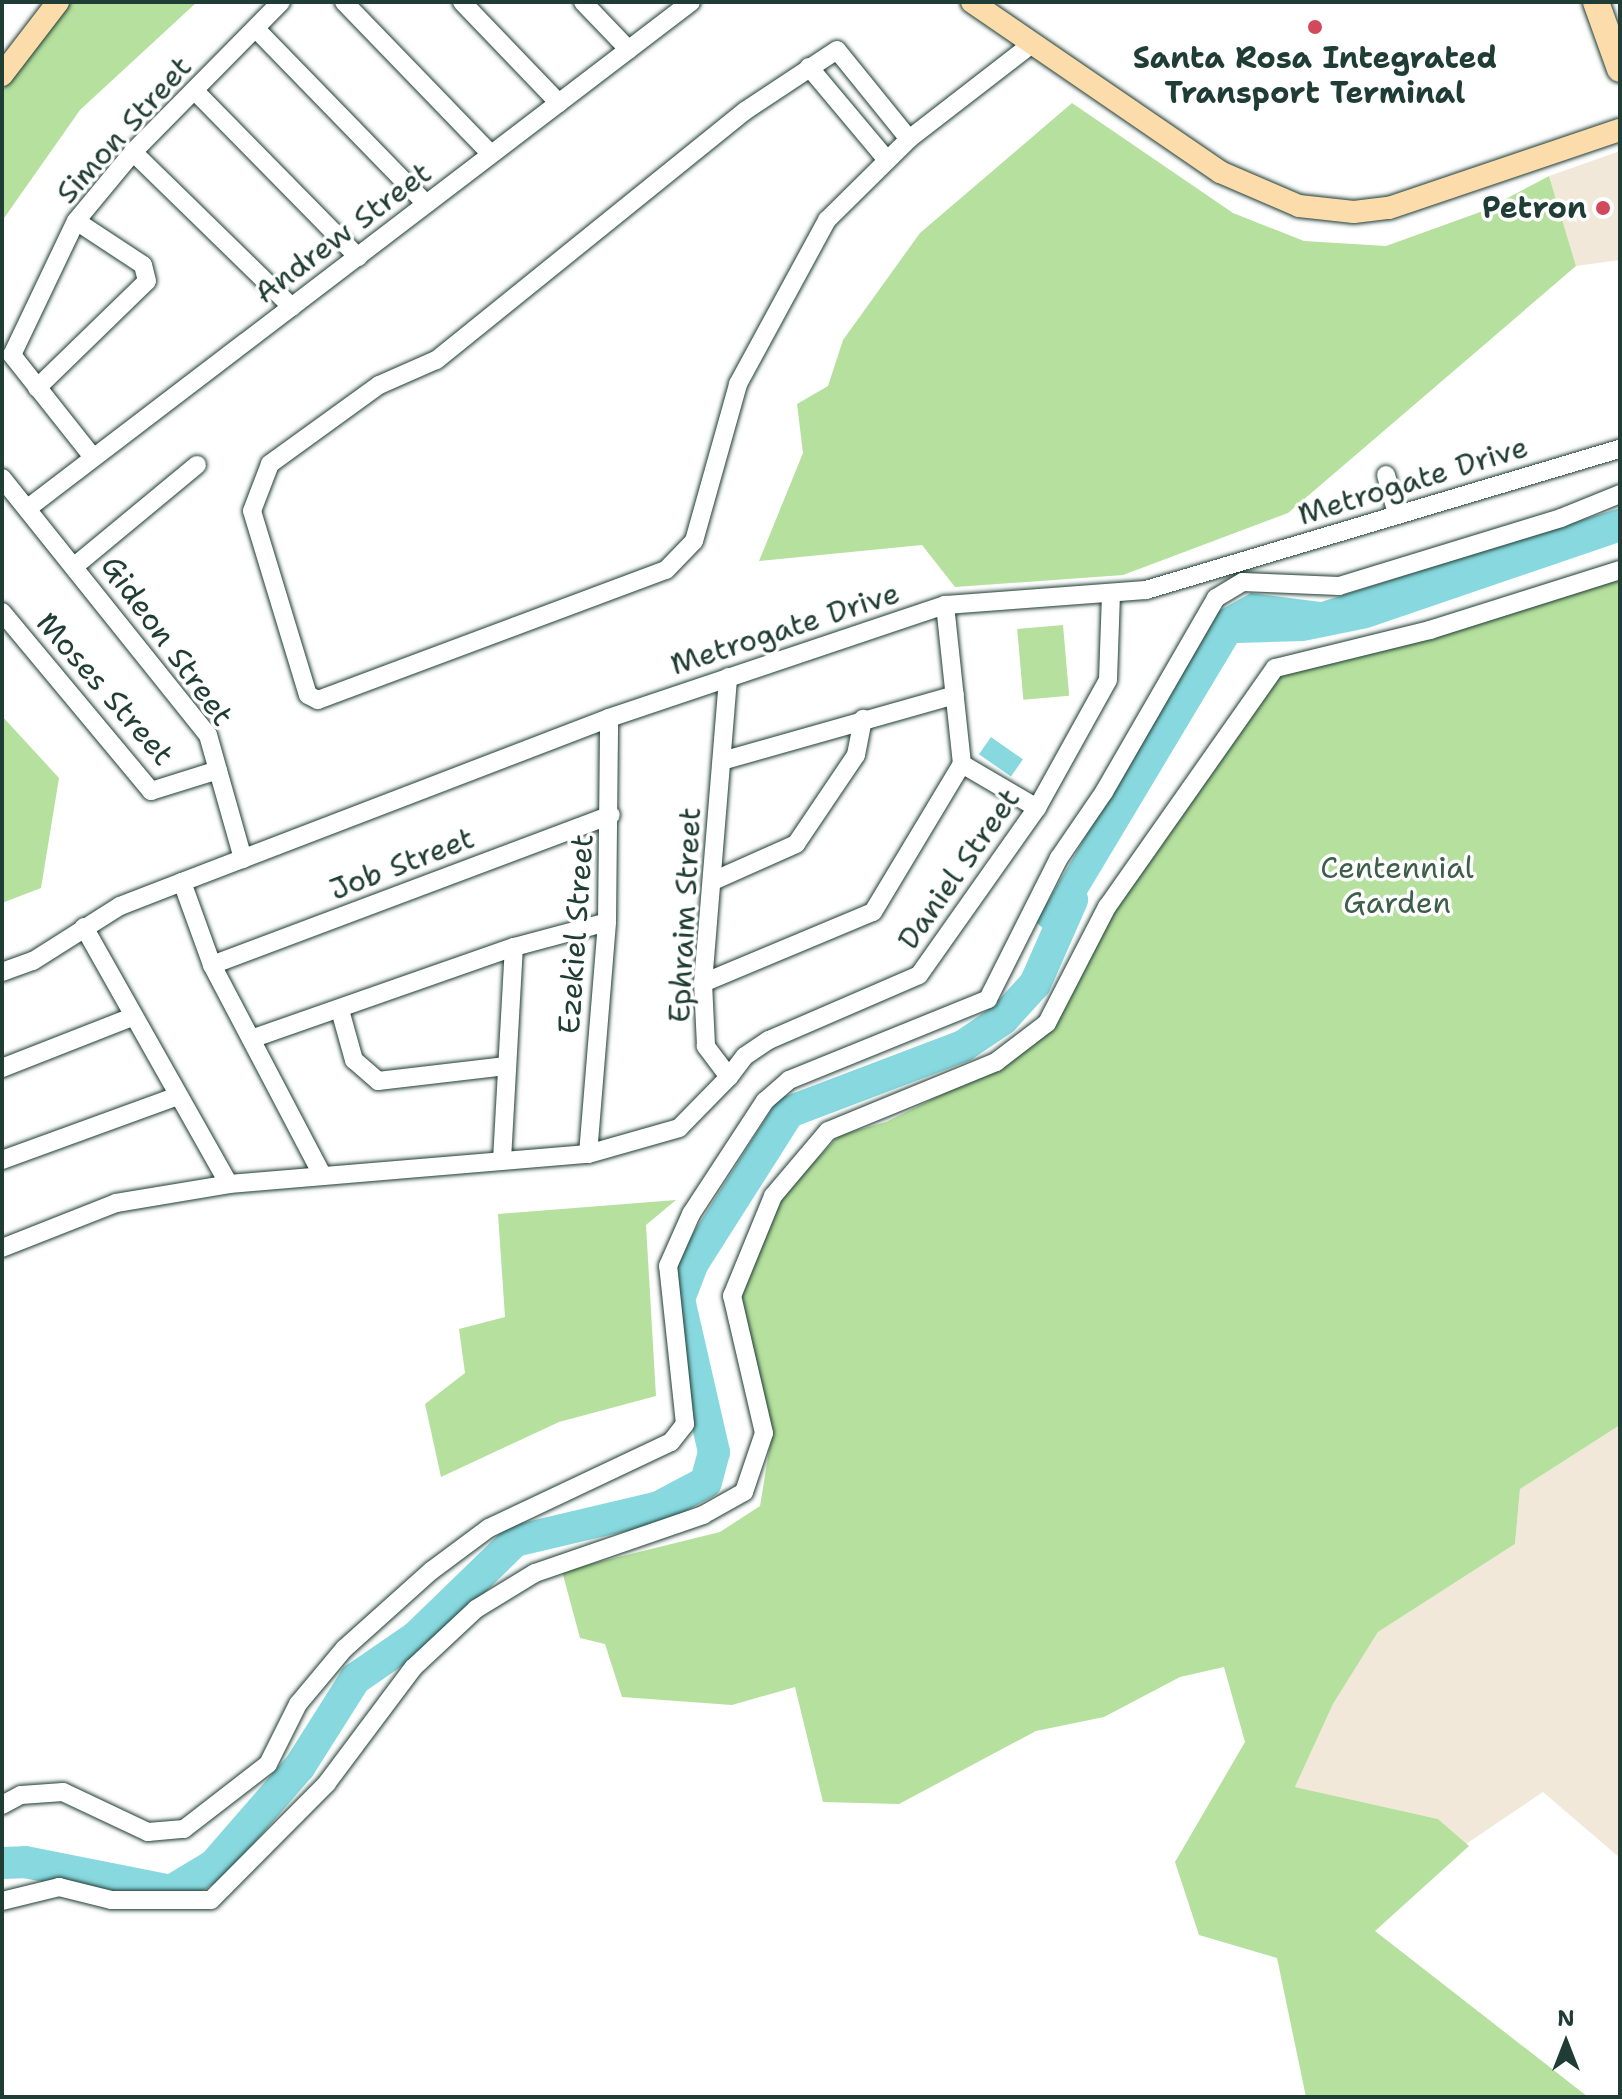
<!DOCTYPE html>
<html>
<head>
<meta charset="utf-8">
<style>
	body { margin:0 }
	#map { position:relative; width:1622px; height:2099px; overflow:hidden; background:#fff; font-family:"Shantell Sans",sans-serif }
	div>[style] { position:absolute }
	.built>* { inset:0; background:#f1e8da }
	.green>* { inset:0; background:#b6e09d; transform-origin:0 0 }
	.water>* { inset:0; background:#88d9df; transform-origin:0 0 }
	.river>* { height:32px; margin:-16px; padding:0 16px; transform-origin:16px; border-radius:16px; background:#88d9df }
	.roads { filter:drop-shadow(0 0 2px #1f3d34) drop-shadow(0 0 2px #1f3d34) }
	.minor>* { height:18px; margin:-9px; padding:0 9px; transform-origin:9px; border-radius:9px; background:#fff }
	.major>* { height:22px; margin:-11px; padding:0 11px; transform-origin:11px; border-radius:11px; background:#fddcac }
	.highway>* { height:26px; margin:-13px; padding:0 13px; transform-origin:13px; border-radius:13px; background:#fddcac }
	.dots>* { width:22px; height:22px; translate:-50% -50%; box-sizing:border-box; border:4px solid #fff; border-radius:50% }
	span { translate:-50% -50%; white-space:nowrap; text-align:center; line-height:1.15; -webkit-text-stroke:7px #fff; paint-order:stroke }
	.poi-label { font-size:30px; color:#1f3d34; font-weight:700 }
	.right { translate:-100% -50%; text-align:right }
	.street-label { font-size:30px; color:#1f3d34 }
	.park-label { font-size:30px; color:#3d5e49 }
	.frame { position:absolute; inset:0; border:4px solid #1f3d34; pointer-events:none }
	.north { position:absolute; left:1526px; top:2003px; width:80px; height:80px; -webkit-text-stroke:6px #fff; paint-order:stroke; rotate:0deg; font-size:22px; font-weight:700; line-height:32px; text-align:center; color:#1f3d34 }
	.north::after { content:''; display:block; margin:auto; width:28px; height:36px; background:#1f3d34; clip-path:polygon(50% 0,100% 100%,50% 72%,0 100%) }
</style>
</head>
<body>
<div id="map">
	<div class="built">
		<i style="clip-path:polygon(1620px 151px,1620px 260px,1576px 266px,1549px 176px)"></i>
		<i style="clip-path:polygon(1620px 1425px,1620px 1858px,1543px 1792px,1466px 1844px,1438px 1819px,1295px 1787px,1333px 1704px,1378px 1632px,1515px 1544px,1520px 1489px)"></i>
	</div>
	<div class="green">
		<i style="clip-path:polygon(71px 2px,197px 2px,80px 110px,2px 221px,2px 91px)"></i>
		<i style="clip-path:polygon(1072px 103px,1233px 213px,1304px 241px,1386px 246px,1483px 211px,1549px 176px,1576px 266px,1288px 513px,1123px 575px,955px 587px,922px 545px,759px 561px,803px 453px,797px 404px,828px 386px,843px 340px,920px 233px)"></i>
		<i style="clip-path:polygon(1620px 577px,1620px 1425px,1520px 1489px,1515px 1544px,1378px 1632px,1333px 1704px,1295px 1787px,1438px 1819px,1469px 1846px,1375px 1931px,1588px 2097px,1306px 2097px,1277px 1958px,1199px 1935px,1175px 1862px,1245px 1742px,1224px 1667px,1180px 1677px,1104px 1717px,1036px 1731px,899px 1804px,823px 1802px,795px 1687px,732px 1705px,622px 1697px,605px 1644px,580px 1638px,562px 1571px,720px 1532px,760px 1506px,772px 1433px,738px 1308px,779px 1198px,840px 1135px,886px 1122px,1000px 1066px,1050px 1025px,1103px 903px,1279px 673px)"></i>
		<i style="left:1063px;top:625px;width:71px;height:46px;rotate:85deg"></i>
		<i style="clip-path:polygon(2px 716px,59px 778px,41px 888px,2px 903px)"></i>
		<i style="clip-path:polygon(676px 1200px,646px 1225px,656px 1396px,559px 1422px,441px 1477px,425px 1404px,465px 1373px,459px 1329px,505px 1317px,498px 1214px)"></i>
	</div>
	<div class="water">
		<i style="clip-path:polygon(1620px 508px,1620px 542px,1368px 628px,1304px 641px,1237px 643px,1058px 942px,1036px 922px,1215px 613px,1251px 593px,1321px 602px)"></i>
		<i style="left:991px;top:737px;width:39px;height:21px;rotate:35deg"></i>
	</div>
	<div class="river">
		<i style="left:2px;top:1863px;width:23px;rotate:-2deg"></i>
		<i style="left:25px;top:1862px;width:149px;rotate:11.2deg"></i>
		<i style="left:171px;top:1891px;width:50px;rotate:-31.2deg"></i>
		<i style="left:214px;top:1865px;width:131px;rotate:-49deg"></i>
		<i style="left:300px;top:1766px;width:103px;rotate:-57.7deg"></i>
		<i style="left:355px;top:1679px;width:75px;rotate:-34.7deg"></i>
		<i style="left:417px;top:1636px;width:136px;rotate:-44.1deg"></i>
		<i style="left:515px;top:1541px;width:148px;rotate:-13.3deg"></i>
		<i style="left:659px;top:1507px;width:53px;rotate:-28deg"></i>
		<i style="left:706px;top:1482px;width:31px;rotate:-75deg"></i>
		<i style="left:714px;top:1452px;width:157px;rotate:-102.9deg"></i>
		<i style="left:679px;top:1299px;width:39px;rotate:-69deg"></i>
		<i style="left:693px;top:1263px;width:179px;rotate:-57.6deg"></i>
		<i style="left:789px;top:1112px;width:186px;rotate:-20.8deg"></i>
		<i style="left:963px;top:1046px;width:48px;rotate:-34deg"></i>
		<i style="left:1003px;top:1019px;width:47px;rotate:-47.6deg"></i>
		<i style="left:1035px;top:984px;width:92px;rotate:-66.2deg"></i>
	</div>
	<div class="roads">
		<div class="minor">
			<i style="left:344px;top:2px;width:211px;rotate:46deg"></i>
			<i style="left:462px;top:2px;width:140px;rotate:46.2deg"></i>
			<i style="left:583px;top:2px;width:66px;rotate:46.2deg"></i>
			<i style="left:258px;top:31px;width:241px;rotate:45.8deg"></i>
			<i style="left:809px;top:67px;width:121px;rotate:50deg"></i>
			<i style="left:195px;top:91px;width:233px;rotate:45.5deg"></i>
			<i style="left:909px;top:139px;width:114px;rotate:-129deg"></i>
			<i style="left:837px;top:50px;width:110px;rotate:146.5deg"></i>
			<i style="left:745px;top:111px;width:397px;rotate:141.1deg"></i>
			<i style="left:436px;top:360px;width:62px;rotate:156.3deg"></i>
			<i style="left:379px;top:385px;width:135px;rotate:144.1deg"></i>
			<i style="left:270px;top:464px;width:50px;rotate:111deg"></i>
			<i style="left:252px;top:511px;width:192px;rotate:73.1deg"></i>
			<i style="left:308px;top:695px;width:11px;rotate:27deg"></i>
			<i style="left:318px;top:700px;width:371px;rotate:-20.5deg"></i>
			<i style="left:666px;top:570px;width:40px;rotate:-46deg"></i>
			<i style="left:694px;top:541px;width:163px;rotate:-74.3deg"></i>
			<i style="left:738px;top:384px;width:187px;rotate:-61.5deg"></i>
			<i style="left:827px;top:220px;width:115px;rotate:-44.6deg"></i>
			<i style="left:909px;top:139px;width:155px;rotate:-37.7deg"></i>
			<i style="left:133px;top:152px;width:222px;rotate:44.3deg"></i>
			<i style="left:37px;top:388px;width:153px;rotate:-44.2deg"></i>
			<i style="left:147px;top:281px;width:16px;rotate:-104deg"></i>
			<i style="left:143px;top:265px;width:80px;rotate:-146.7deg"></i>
			<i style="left:92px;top:456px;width:129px;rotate:-128.4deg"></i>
			<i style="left:12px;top:355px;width:148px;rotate:-64.5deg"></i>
			<i style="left:76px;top:221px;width:89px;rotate:-50.4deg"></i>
			<i style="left:133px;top:152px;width:211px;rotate:-45.4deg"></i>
			<i style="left:1386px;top:475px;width:41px;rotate:74.2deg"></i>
			<i style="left:2px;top:478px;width:329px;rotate:51.3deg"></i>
			<i style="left:208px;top:735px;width:129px;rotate:74.2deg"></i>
			<i style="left:28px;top:508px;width:834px;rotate:-37.35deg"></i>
			<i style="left:76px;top:565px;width:157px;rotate:-39.6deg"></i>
			<i style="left:945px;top:605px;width:160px;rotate:83.9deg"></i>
			<i style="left:962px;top:764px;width:87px;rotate:30.4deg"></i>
			<i style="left:2px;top:612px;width:233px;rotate:50.2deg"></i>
			<i style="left:151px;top:791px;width:70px;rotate:-17.4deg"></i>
			<i style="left:722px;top:761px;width:242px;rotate:-15.8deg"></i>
			<i style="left:713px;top:881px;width:91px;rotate:-24deg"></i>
			<i style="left:796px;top:844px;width:107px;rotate:-56deg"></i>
			<i style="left:856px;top:755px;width:37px;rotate:-79deg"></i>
			<i style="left:182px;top:882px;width:88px;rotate:70.1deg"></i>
			<i style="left:212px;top:965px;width:238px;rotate:62.3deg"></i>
			<i style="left:84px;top:927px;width:295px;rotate:60.6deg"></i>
			<i style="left:212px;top:965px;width:426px;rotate:-20.6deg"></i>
			<i style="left:2px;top:972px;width:33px;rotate:-20deg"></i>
			<i style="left:33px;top:961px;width:103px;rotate:-32.3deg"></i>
			<i style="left:120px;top:906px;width:66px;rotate:-21.2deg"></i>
			<i style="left:182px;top:882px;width:457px;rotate:-21deg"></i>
			<i style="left:609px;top:718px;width:354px;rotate:-18.6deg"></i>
			<i style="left:945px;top:605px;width:202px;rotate:-4.3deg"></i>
			<i style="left:1146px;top:590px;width:495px;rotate:-16.6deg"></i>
			<i style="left:703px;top:983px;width:184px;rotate:-22.7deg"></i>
			<i style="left:873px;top:912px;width:173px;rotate:-59deg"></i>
			<i style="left:340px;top:1010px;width:52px;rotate:74.4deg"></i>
			<i style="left:354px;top:1060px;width:32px;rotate:41deg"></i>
			<i style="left:378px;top:1081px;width:129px;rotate:-6.7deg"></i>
			<i style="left:251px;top:1039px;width:279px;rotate:-19.3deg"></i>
			<i style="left:514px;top:947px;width:96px;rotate:-15deg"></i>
			<i style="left:2px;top:1068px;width:140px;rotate:-21.4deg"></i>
			<i style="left:729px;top:1077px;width:26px;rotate:-53deg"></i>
			<i style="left:745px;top:1056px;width:29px;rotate:-34deg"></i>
			<i style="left:769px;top:1040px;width:163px;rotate:-23.4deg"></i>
			<i style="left:919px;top:975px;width:204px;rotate:-54.8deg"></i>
			<i style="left:1037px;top:808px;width:146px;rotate:-61deg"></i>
			<i style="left:1108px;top:680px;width:87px;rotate:-88deg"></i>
			<i style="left:588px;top:1154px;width:233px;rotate:-85.3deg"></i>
			<i style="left:607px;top:922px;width:204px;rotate:-89.4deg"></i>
			<i style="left:2px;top:1160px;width:187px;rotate:-20deg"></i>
			<i style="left:502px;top:1160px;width:213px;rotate:-86.8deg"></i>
			<i style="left:2px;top:1248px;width:123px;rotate:-21.5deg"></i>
			<i style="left:116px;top:1203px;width:115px;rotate:-9.5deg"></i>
			<i style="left:229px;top:1184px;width:360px;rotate:-4.8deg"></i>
			<i style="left:588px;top:1154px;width:95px;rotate:-15.9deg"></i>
			<i style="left:679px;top:1128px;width:71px;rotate:-45.6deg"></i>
			<i style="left:729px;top:1077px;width:39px;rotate:-127deg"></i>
			<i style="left:706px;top:1046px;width:63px;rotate:-92.7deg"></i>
			<i style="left:703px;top:983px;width:307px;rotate:-85.3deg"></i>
			<i style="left:2px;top:1805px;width:21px;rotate:-28deg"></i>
			<i style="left:21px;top:1795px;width:42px;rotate:-4.1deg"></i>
			<i style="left:63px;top:1792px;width:94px;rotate:25.2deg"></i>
			<i style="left:148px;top:1832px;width:36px;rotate:-5deg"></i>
			<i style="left:184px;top:1829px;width:106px;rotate:-37.7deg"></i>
			<i style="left:268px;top:1764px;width:67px;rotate:-63.4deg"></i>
			<i style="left:298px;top:1704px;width:72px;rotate:-50.1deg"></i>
			<i style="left:344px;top:1649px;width:117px;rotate:-41.9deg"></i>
			<i style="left:431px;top:1571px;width:72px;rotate:-36.6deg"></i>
			<i style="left:489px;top:1528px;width:201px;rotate:-25.3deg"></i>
			<i style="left:671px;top:1442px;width:23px;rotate:-52deg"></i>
			<i style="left:685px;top:1424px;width:159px;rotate:-96.1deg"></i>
			<i style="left:668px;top:1266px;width:57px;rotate:-66.1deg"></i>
			<i style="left:691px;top:1214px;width:135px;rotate:-56.8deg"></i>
			<i style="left:765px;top:1101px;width:32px;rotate:-41deg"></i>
			<i style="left:789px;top:1080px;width:215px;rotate:-22.1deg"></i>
			<i style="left:988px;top:999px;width:158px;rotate:-63.3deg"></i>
			<i style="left:1059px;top:858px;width:80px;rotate:-55.7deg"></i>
			<i style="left:1104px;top:792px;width:224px;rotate:-60deg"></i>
			<i style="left:1216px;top:598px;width:31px;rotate:-31deg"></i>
			<i style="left:1243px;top:582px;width:96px;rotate:2.4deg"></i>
			<i style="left:1339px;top:586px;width:232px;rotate:-17deg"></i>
			<i style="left:1561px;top:518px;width:64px;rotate:-22.1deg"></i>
			<i style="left:2px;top:1901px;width:59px;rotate:-13.8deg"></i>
			<i style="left:59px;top:1887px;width:54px;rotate:14deg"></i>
			<i style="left:111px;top:1900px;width:100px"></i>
			<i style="left:211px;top:1900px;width:165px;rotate:-45.2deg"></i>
			<i style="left:327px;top:1783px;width:144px;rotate:-53.2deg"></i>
			<i style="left:413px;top:1668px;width:86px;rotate:-43.1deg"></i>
			<i style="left:476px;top:1609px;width:69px;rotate:-31.4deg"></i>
			<i style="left:535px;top:1573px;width:178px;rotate:-19deg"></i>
			<i style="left:703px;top:1515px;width:47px;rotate:-29.3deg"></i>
			<i style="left:744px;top:1492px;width:62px;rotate:-71.3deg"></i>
			<i style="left:764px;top:1433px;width:141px;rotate:-103.1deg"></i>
			<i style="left:732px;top:1296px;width:108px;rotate:-67.7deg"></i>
			<i style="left:773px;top:1196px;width:85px;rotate:-49.8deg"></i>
			<i style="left:828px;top:1131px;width:182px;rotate:-22.3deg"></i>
			<i style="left:996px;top:1062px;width:64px;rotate:-37.4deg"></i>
			<i style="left:1047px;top:1023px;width:131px;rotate:-62.7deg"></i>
			<i style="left:1107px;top:907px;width:292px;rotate:-54.9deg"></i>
			<i style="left:1275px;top:668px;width:160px;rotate:-13.8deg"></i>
			<i style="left:1430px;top:630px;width:199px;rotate:-17.5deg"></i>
		</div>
		<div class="major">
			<i style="left:972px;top:2px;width:301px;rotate:34.4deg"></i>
			<i style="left:1220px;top:172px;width:86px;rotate:23.3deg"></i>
			<i style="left:1299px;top:206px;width:55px;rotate:6.2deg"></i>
			<i style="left:1354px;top:212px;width:35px;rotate:-7deg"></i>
			<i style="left:1389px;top:208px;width:244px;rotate:-18.7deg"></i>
			<i style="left:2px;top:75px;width:92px;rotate:-52.5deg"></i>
		</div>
		<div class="highway">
			<i style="left:1596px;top:2px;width:71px;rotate:70.3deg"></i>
		</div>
	</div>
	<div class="dots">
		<i style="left:1315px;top:27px;background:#d1495b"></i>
		<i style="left:1603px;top:208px;background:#d1495b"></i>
	</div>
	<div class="poi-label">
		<span style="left:1315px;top:75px">Santa Rosa Integrated<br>Transport Terminal</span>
		<span class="right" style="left:1587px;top:208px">Petron</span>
	</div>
	<div class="street-label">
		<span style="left:124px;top:130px;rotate:-48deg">Simon Street</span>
		<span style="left:343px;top:233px;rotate:-37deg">Andrew Street</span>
		<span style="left:1413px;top:481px;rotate:-17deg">Metrogate Drive</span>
		<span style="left:785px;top:629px;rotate:-18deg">Metrogate Drive</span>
		<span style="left:167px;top:641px;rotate:54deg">Gideon Street</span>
		<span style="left:105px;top:689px;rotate:49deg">Moses Street</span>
		<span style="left:402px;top:864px;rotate:-21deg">Job Street</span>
		<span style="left:959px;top:869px;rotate:-55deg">Daniel Street</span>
		<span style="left:685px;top:915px;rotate:-87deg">Ephraim Street</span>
		<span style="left:576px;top:934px;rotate:-86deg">Ezekiel Street</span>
	</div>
	<div class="park-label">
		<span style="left:1397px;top:885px">Centennial<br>Garden</span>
	</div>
	<div class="frame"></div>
	<div class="north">N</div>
</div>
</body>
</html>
